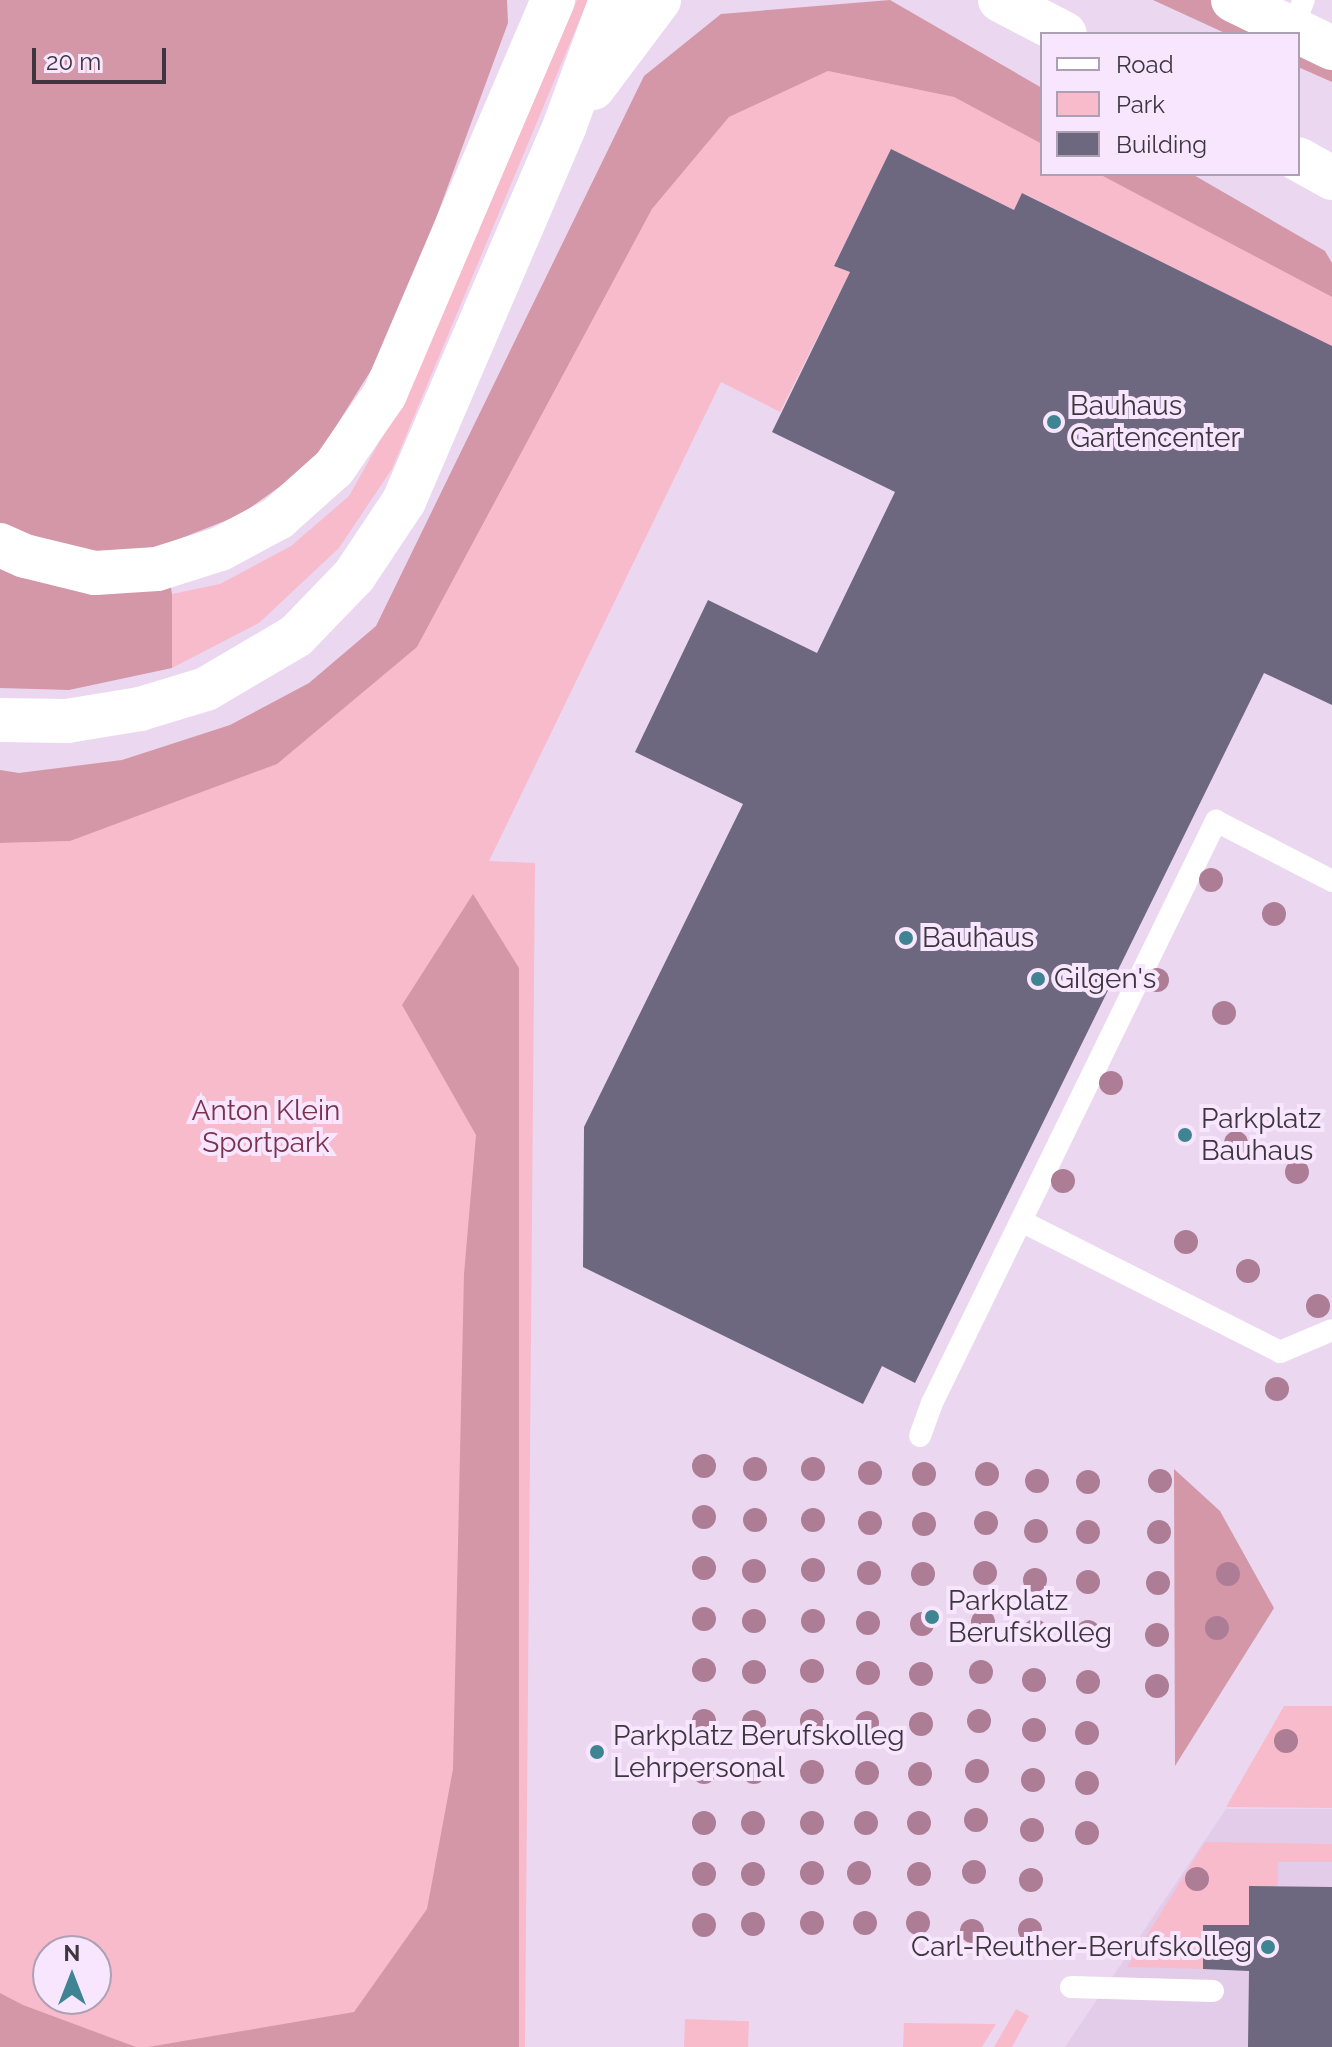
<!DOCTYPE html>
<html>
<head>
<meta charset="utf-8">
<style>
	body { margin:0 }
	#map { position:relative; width:1332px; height:2047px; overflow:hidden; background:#ebd8f0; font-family:Raleway,sans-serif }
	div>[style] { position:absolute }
	.built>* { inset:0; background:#e3ccea }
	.green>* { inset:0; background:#f8bbcc; transform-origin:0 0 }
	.forest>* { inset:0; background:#d397a8 }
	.building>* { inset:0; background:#6d677f }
	.service>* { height:22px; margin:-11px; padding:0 11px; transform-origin:11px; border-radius:11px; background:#fff }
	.minor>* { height:44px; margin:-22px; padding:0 22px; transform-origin:22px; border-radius:22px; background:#fff }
	.secondary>* { height:44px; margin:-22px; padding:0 22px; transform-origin:22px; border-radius:22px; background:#fff }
	.motorway>* { height:44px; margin:-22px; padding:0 22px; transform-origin:22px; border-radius:22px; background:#fff }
	.trees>* { width:24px; height:24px; margin:-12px; border-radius:50%; background:#ad7d96 }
	.dots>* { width:22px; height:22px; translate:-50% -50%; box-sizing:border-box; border:4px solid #f8e6fe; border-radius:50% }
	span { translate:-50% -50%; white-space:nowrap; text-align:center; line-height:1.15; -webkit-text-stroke:8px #f8e6fe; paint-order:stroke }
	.poi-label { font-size:28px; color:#3d363f }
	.left { translate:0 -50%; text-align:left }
	.right { translate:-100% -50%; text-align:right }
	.park-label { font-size:28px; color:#7b324c }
	.legend { position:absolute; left:1040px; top:32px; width:260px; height:144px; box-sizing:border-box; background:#f8e6fe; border:2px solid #ada0b2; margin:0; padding:10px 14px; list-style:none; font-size:24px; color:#3d363f }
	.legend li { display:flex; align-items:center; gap:16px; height:40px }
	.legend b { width:40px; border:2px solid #ada0b2 }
	.north { position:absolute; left:32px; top:1935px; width:80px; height:80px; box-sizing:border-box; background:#f8e6fe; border:2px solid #ada0b2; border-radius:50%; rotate:0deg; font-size:22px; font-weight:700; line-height:32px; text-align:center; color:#3d363f }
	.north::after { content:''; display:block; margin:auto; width:28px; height:36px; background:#3f8492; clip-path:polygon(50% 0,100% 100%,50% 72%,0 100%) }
	.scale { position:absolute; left:32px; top:48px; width:134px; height:36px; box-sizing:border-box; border:4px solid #3d363f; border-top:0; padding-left:10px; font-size:24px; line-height:28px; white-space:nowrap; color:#3d363f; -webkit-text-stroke:6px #f8e6fe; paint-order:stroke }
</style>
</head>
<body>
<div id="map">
	<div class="built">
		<i style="clip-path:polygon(1226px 1809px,1332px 1809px,1332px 2047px,1065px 2047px)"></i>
	</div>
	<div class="green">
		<i style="clip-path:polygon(577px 0,588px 0,392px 469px,339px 548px,259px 623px,172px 668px,172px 594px,220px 584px,291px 546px,349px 496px,414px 380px)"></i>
		<i style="clip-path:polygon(evenodd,828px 71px,954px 97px,1042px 144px,1042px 174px,1099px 174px,1332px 297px,1332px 347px,1023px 193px,1014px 210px,891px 150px,834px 265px,850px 272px,780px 412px,721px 382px,489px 861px,535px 863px,525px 2047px,0 2047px,0 843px,70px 841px,417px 647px,652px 209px,729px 117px,828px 71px,48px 1951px,96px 1951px,96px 1999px,48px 1999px,48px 1951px)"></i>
		<i style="clip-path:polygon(1284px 1706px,1332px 1706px,1332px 1808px,1226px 1807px)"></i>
		<i style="clip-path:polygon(1205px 1842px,1332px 1844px,1332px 1862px,1278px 1862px,1278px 1886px,1249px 1886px,1249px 1925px,1204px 1925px,1203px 1969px,1127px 1967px)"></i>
		<i style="clip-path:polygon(1016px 2009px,1029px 2016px,1012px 2047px,994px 2047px)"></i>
		<i style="left:685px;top:2019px;width:64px;height:28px;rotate:2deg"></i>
		<i style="clip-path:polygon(904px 2023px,996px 2024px,982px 2047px,903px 2047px)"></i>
	</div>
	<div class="forest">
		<i style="clip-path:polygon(0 0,507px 0,508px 23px,431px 232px,375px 364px,313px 463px,240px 515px,164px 545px,172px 594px,172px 668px,69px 690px,0 688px)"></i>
		<i style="clip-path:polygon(890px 0,1042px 88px,1042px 144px,954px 97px,828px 71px,729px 117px,652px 209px,417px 647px,277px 764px,70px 841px,0 843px,0 770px,19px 773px,122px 760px,230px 725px,309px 683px,376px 626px,644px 76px,721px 14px)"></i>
		<i style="clip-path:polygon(1153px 0,1211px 0,1272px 34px,1227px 34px)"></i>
		<i style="clip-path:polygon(1298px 49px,1332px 67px,1332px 82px,1298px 67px)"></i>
		<i style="clip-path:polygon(1099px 174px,1192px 174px,1325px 251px,1332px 263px,1332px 297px)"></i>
		<i style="clip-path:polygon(473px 894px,519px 968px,519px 2047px,148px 2047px,354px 2012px,427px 1909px,453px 1769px,464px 1274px,476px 1135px,402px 1005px)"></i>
		<i style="clip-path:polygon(1174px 1469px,1220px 1511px,1274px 1608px,1175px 1766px)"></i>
		<i style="clip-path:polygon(0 1993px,23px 2005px,136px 2047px,0 2047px)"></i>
	</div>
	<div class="building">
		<i style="clip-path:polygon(891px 149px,1014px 210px,1022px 193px,1332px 346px,1332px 705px,1264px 673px,915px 1383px,882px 1366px,863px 1404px,583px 1267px,584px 1127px,743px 804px,635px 752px,708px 600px,817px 653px,895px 492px,772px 432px,850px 272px,834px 266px)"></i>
		<i style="clip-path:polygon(1249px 1886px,1332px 1887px,1332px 2047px,1248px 2047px,1249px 1971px,1203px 1969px,1203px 1925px,1249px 1925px)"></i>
	</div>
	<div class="service">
		<i style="left:1292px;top:29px;width:31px;rotate:-68deg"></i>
		<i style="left:1023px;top:1222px;width:288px;rotate:26.8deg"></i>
		<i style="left:1280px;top:1352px;width:56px;rotate:-22.9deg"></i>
		<i style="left:920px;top:1436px;width:35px;rotate:-70deg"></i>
		<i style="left:932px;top:1403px;width:648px;rotate:-63.99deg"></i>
		<i style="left:1216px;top:821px;width:131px;rotate:27.3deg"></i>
		<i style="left:1071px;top:1987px;width:142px;rotate:1.6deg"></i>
	</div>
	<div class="minor">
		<i style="left:1233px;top:0;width:110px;rotate:25.9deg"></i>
	</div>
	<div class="secondary">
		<i style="left:1000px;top:0;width:73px;rotate:27.6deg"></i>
		<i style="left:1298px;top:159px;width:39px;rotate:29deg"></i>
	</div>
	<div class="motorway">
		<i style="left:593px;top:88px;width:110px;rotate:-53.1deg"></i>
		<i style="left:0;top:545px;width:27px;rotate:24deg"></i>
		<i style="left:25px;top:556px;width:72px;rotate:13.7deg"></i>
		<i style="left:95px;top:573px;width:62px;rotate:-3.7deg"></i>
		<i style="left:157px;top:569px;width:66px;rotate:-17.6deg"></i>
		<i style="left:220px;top:549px;width:66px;rotate:-28.1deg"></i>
		<i style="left:278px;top:518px;width:75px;rotate:-41.8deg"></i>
		<i style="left:334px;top:468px;width:90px;rotate:-55.4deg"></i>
		<i style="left:385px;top:394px;width:428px;rotate:-66.9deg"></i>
		<i style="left:0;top:720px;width:67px;rotate:0.9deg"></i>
		<i style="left:67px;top:721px;width:74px;rotate:-9.3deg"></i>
		<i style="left:140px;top:709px;width:69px;rotate:-16.9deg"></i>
		<i style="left:206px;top:689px;width:104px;rotate:-30.5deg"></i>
		<i style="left:296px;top:636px;width:83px;rotate:-46deg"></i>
		<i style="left:354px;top:576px;width:90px;rotate:-56.3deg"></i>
		<i style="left:404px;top:501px;width:409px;rotate:-66.8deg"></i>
		<i style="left:565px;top:125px;width:133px;rotate:-69.8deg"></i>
	</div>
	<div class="trees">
		<i style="left:1211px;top:880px"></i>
		<i style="left:1274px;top:914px"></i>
		<i style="left:1157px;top:980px"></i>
		<i style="left:1224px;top:1013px"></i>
		<i style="left:1111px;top:1083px"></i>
		<i style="left:1236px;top:1143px"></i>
		<i style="left:1297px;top:1172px"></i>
		<i style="left:1063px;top:1181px"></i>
		<i style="left:1186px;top:1242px"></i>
		<i style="left:1248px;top:1271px"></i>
		<i style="left:1318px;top:1306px"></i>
		<i style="left:1277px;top:1389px"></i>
		<i style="left:704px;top:1466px"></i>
		<i style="left:755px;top:1469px"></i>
		<i style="left:813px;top:1469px"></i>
		<i style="left:870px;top:1473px"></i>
		<i style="left:924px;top:1474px"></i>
		<i style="left:987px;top:1474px"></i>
		<i style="left:1037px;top:1481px"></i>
		<i style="left:1160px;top:1481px"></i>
		<i style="left:1088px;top:1482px"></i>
		<i style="left:704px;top:1517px"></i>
		<i style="left:755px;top:1520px"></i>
		<i style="left:813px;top:1520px"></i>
		<i style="left:870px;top:1523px"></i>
		<i style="left:986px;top:1523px"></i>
		<i style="left:924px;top:1524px"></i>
		<i style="left:1036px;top:1531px"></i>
		<i style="left:1088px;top:1532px"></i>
		<i style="left:1159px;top:1532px"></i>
		<i style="left:704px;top:1568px"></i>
		<i style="left:813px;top:1570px"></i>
		<i style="left:754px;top:1571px"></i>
		<i style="left:869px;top:1573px"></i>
		<i style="left:985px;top:1573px"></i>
		<i style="left:923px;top:1574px"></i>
		<i style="left:1228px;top:1574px"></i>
		<i style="left:1035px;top:1580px"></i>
		<i style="left:1088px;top:1582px"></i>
		<i style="left:1158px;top:1583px"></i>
		<i style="left:704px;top:1619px"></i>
		<i style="left:754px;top:1621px"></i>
		<i style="left:813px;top:1621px"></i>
		<i style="left:983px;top:1622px"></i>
		<i style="left:868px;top:1623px"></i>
		<i style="left:922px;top:1624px"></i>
		<i style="left:1217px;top:1628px"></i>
		<i style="left:1035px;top:1631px"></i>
		<i style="left:1088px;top:1632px"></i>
		<i style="left:1157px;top:1635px"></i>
		<i style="left:704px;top:1670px"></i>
		<i style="left:812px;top:1671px"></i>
		<i style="left:754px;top:1672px"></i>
		<i style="left:981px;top:1672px"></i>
		<i style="left:868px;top:1673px"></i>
		<i style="left:921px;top:1674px"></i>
		<i style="left:1034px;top:1680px"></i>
		<i style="left:1088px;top:1682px"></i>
		<i style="left:1157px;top:1686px"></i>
		<i style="left:704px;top:1721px"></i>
		<i style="left:812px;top:1721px"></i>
		<i style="left:979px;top:1721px"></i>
		<i style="left:754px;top:1722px"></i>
		<i style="left:867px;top:1723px"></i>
		<i style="left:921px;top:1724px"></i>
		<i style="left:1034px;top:1730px"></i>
		<i style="left:1087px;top:1733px"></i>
		<i style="left:1286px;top:1741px"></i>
		<i style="left:977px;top:1771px"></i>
		<i style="left:704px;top:1772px"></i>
		<i style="left:754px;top:1772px"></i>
		<i style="left:812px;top:1772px"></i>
		<i style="left:867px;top:1773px"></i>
		<i style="left:920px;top:1774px"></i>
		<i style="left:1033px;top:1780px"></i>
		<i style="left:1087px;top:1783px"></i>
		<i style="left:976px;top:1820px"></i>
		<i style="left:704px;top:1823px"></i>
		<i style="left:753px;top:1823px"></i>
		<i style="left:812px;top:1823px"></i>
		<i style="left:866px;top:1823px"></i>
		<i style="left:919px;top:1823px"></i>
		<i style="left:1032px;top:1830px"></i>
		<i style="left:1087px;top:1833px"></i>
		<i style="left:974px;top:1872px"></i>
		<i style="left:812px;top:1873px"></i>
		<i style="left:859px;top:1873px"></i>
		<i style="left:704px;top:1874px"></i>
		<i style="left:753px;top:1874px"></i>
		<i style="left:919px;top:1874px"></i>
		<i style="left:1197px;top:1879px"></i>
		<i style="left:1031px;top:1880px"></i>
		<i style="left:812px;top:1923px"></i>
		<i style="left:865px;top:1923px"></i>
		<i style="left:918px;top:1923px"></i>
		<i style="left:753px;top:1924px"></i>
		<i style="left:704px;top:1925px"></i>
		<i style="left:1030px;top:1930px"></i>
		<i style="left:972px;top:1931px"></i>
	</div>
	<div class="dots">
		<i style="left:1054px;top:422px;background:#3f8492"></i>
		<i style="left:906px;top:938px;background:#3f8492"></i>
		<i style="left:1038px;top:979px;background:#3f8492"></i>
		<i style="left:1185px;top:1135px;background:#3f8492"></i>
		<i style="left:932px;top:1617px;background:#3f8492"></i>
		<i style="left:597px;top:1752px;background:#3f8492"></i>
		<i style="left:1268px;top:1947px;background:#3f8492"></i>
	</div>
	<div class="poi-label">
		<span class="left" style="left:1070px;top:422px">Bauhaus<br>Gartencenter</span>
		<span class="left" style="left:922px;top:938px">Bauhaus</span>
		<span class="left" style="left:1054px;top:979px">Gilgen's</span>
		<span class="left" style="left:1201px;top:1135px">Parkplatz<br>Bauhaus</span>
		<span class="left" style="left:948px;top:1617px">Parkplatz<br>Berufskolleg</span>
		<span class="left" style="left:613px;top:1752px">Parkplatz Berufskolleg<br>Lehrpersonal</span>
		<span class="right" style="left:1252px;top:1947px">Carl-Reuther-Berufskolleg</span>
	</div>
	<div class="park-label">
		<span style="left:266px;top:1127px">Anton Klein<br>Sportpark</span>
	</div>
	<ul class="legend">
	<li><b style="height:10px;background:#fff"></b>Road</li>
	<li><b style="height:22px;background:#f8bbcc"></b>Park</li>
	<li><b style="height:22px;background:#6d677f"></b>Building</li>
	</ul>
	<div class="north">N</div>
	<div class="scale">20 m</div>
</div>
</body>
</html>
